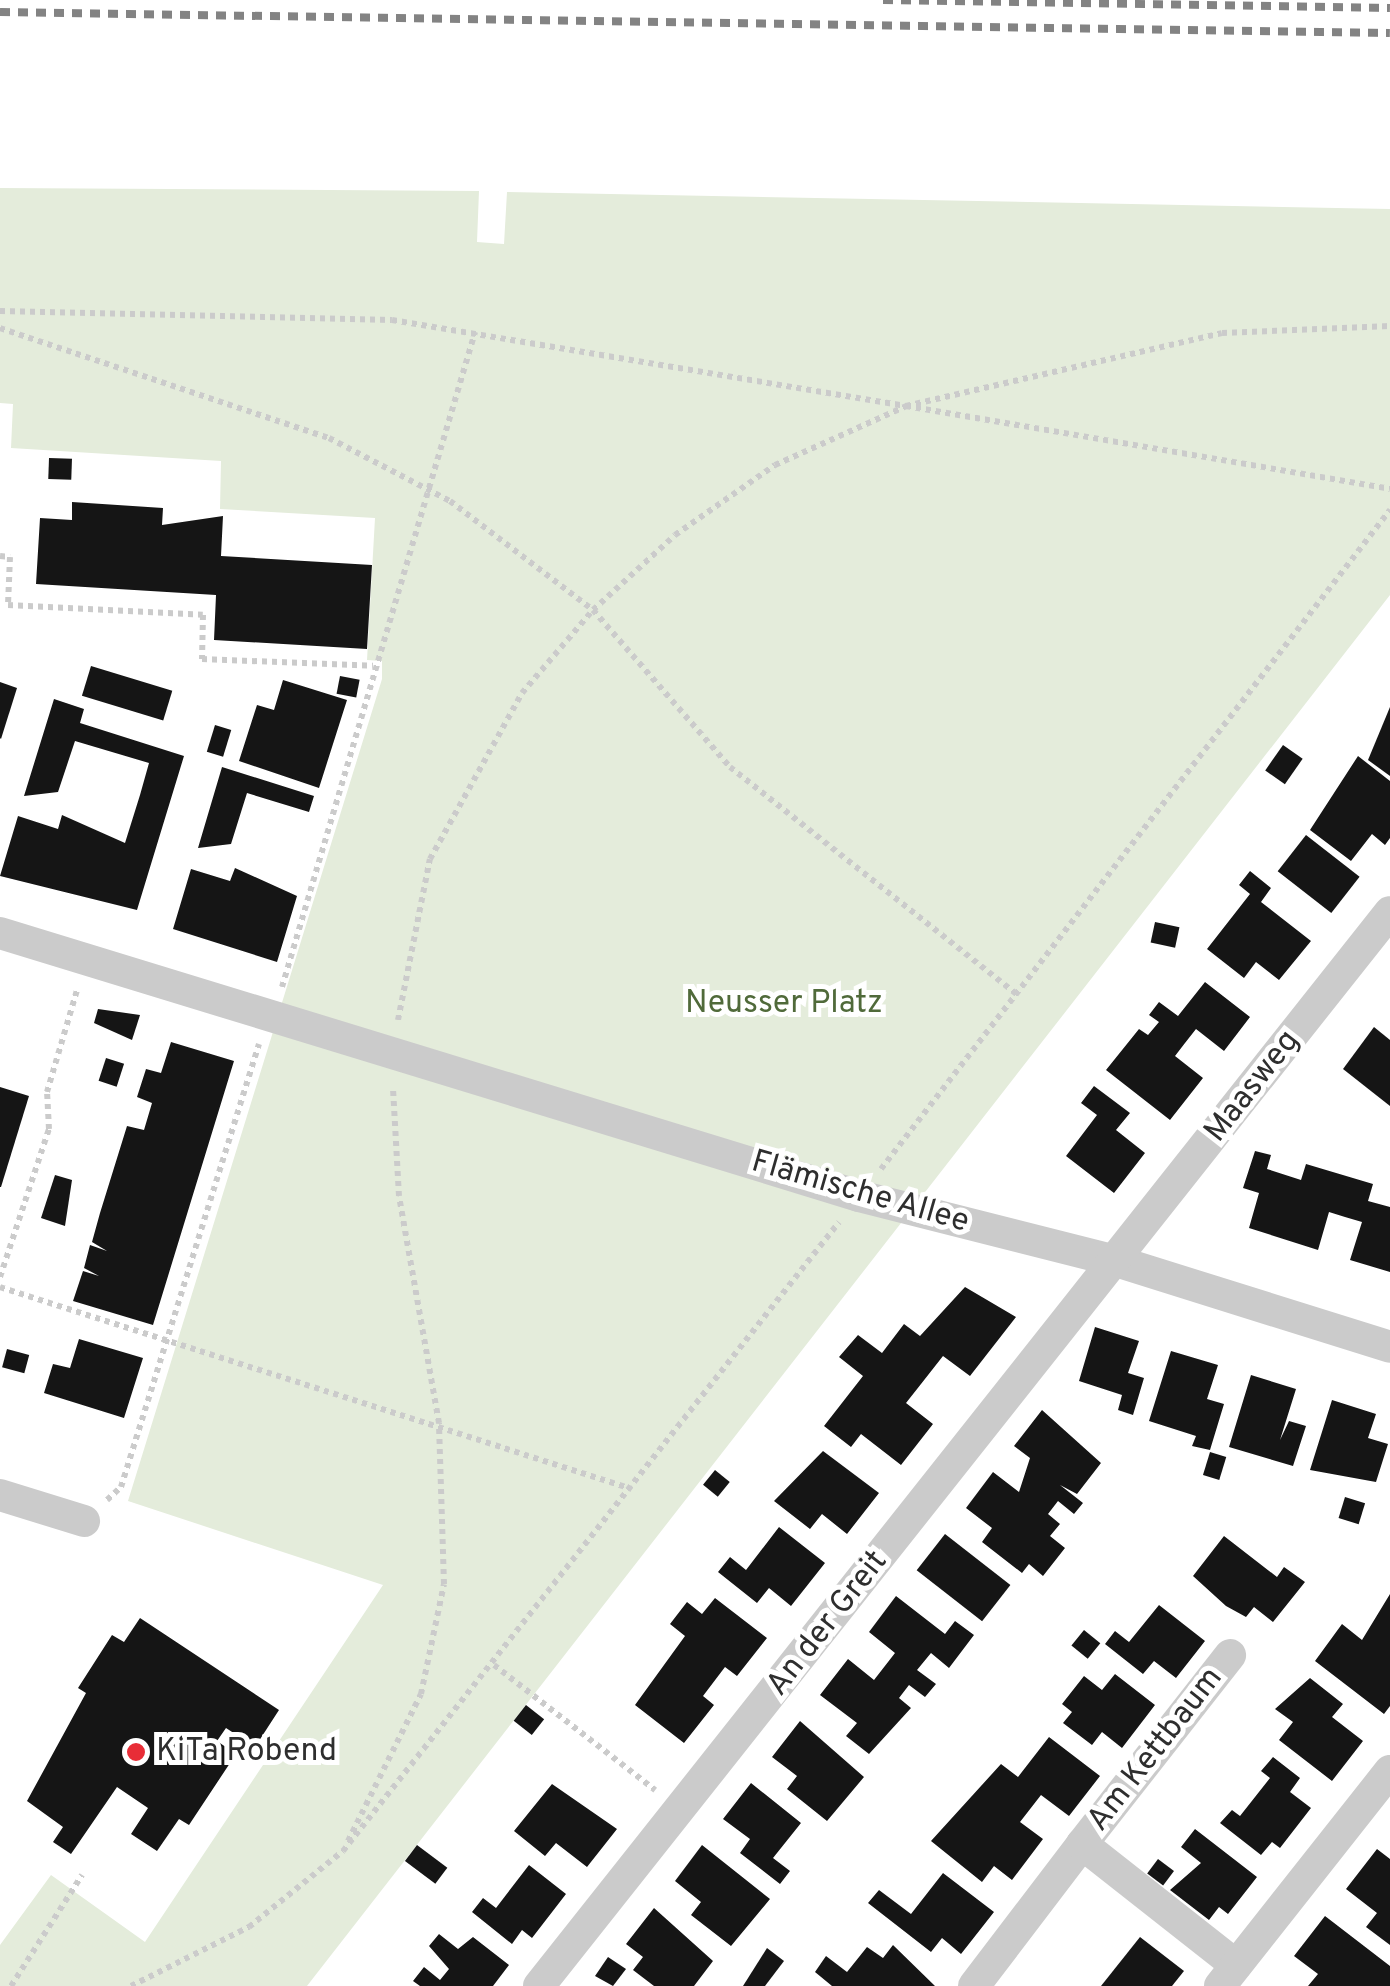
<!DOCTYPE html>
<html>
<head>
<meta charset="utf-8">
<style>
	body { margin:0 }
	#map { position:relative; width:1390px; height:1986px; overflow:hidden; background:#fff; font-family:Overpass,sans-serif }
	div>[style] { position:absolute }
	.green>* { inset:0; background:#e4ecdb }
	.building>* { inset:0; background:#151515; transform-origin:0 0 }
	.path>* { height:6px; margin-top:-3px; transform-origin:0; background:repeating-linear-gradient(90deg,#cbcbcb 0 5px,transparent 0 10px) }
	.street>* { height:32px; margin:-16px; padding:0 16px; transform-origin:16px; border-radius:16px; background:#cbcbcb }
	.rail>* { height:8px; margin-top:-4px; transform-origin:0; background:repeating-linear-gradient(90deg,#838383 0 10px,transparent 0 18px) }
	.dots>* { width:28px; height:28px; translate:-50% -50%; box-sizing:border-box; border:5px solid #fff; border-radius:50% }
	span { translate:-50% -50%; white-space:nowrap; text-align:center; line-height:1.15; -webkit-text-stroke:10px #fff; paint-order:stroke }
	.park-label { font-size:32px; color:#506a3a }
	.street-label { font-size:32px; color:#2e2e2e }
	.poi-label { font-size:32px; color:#2e2e2e }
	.left { translate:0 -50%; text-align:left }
</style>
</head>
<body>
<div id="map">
	<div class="green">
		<i style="clip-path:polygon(0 188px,479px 191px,477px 242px,504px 244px,507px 192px,1390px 209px,1390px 595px,307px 1986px,0 1986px,0 1945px,51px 1875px,145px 1942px,383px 1585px,128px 1501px,382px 679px,382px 661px,367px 660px,375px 518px,220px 509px,221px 461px,11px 448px,13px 404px,0 403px)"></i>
	</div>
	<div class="building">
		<i style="left:49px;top:458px;width:23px;height:21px;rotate:2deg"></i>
		<i style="clip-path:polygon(72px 502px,163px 508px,162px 525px,223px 516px,221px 556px,372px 565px,367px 649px,214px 640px,216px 595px,36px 584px,40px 518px,72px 520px)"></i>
		<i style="left:91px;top:666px;width:85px;height:31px;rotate:17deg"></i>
		<i style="left:340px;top:676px;width:20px;height:18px;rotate:11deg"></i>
		<i style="clip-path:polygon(283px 680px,347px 700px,319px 788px,239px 761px,257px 705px,274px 710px)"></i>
		<i style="clip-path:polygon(0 682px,17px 688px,1px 739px,0 738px)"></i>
		<i style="clip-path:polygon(54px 699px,84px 709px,80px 723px,184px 756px,137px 910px,0 876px,18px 816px,58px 829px,62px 815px,125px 843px,140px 795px,149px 763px,75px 741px,58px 792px,24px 796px)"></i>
		<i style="clip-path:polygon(1390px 707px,1390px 776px,1368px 760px)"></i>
		<i style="left:215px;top:725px;width:17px;height:28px;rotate:17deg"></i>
		<i style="left:1283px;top:745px;width:24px;height:31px;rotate:35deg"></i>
		<i style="clip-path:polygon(1358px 756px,1390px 781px,1390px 838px,1385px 845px,1372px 834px,1351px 861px,1310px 830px)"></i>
		<i style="clip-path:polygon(222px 767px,314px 796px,309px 812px,247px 793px,231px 844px,198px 848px)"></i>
		<i style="left:1306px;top:835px;width:68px;height:46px;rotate:38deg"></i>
		<i style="clip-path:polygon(235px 868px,297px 896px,277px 962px,173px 929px,191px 869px,230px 881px)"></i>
		<i style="clip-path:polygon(1250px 871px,1271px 888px,1261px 902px,1311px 941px,1279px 980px,1256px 962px,1244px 978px,1207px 949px,1250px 894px,1239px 885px)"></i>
		<i style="left:1155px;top:922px;width:25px;height:21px;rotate:12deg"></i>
		<i style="clip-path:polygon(1205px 982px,1250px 1017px,1224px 1051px,1196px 1029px,1185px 1043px,1175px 1056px,1203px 1078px,1170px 1120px,1106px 1070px,1139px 1029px,1148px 1035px,1159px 1022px,1149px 1015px,1159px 1002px,1178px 1016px)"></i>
		<i style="clip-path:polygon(98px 1009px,140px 1015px,132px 1040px,94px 1023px)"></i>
		<i style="clip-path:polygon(1374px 1027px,1390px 1040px,1390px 1106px,1343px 1069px)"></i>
		<i style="clip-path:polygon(171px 1042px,234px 1061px,153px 1325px,73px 1301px,83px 1271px,99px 1276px,84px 1268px,90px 1245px,107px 1251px,92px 1242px,100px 1213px,127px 1126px,144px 1130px,152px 1103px,137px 1097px,146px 1069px,161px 1073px)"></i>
		<i style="left:106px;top:1058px;width:19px;height:24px;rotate:18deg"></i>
		<i style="clip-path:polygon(1094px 1086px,1130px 1113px,1116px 1130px,1145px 1153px,1114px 1193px,1066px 1156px,1097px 1115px,1081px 1103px)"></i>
		<i style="clip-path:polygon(0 1087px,29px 1096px,1px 1187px,0 1187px)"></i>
		<i style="clip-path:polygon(1255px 1151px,1271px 1155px,1267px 1169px,1301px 1180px,1306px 1164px,1373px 1184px,1368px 1201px,1390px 1207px,1390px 1272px,1350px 1260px,1362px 1222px,1345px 1217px,1329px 1212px,1318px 1250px,1249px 1228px,1259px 1193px,1243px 1188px)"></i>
		<i style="clip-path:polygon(55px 1175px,72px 1180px,65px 1226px,41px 1218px)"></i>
		<i style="clip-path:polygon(965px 1287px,1016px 1317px,970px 1376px,943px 1356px,921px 1384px,906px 1403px,933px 1424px,901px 1465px,861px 1434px,851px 1447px,824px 1426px,863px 1376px,839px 1357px,858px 1335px,882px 1353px,904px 1324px,920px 1336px)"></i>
		<i style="clip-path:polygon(1095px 1327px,1139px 1341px,1128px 1373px,1144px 1378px,1133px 1415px,1118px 1410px,1122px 1395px,1079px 1381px)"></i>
		<i style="clip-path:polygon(79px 1339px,143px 1358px,124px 1418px,44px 1393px,53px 1364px,70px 1368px)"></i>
		<i style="left:7px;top:1349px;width:23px;height:19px;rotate:15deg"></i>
		<i style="clip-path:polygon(1171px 1351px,1218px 1365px,1207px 1399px,1224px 1404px,1210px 1450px,1192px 1446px,1196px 1436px,1149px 1421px)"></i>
		<i style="clip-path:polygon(1251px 1375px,1296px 1389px,1280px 1440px,1289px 1421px,1306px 1426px,1293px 1466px,1229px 1447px)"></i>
		<i style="clip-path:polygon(1332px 1400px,1376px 1414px,1368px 1438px,1388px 1444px,1376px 1482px,1310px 1470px)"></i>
		<i style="clip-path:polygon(1042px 1410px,1101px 1463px,1077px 1494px,1060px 1485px,1083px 1503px,1074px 1514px,1058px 1501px,1048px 1514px,1060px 1524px,1050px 1536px,1065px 1548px,1043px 1576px,1029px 1564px,1022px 1573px,982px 1542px,992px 1528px,966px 1508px,993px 1472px,1019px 1492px,1030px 1458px,1014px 1446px)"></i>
		<i style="clip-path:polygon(823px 1451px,879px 1493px,847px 1534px,822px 1514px,810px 1529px,774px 1501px)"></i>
		<i style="left:1210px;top:1452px;width:17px;height:24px;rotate:17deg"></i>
		<i style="left:715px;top:1470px;width:19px;height:19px;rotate:39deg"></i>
		<i style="left:1345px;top:1497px;width:21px;height:22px;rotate:17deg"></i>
		<i style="clip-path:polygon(779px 1527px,825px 1563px,791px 1606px,769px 1588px,757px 1603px,718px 1572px,730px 1557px,746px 1570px)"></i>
		<i style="left:945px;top:1534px;width:83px;height:46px;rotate:38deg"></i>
		<i style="clip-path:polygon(1224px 1536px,1277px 1577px,1284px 1567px,1305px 1582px,1273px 1622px,1254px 1607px,1246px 1617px,1226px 1606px,1193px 1576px)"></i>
		<i style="clip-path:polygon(1390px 1594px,1390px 1706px,1384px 1714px,1315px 1661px,1342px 1624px,1362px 1640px)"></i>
		<i style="clip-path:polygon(896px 1596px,945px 1634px,955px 1621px,974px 1635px,949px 1668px,931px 1653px,917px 1670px,936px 1684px,925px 1697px,909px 1685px,899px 1698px,911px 1708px,869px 1754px,846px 1736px,857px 1723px,820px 1695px,848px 1659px,874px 1680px,895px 1653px,869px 1632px)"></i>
		<i style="clip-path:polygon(715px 1598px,767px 1638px,737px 1676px,725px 1667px,703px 1696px,714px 1705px,684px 1743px,635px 1705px,685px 1636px,670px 1624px,687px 1602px,702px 1614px)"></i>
		<i style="clip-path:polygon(1159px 1605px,1205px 1641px,1176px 1678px,1154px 1661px,1143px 1674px,1105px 1644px,1115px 1631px,1129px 1642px)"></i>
		<i style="clip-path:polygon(140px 1618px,279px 1710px,255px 1747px,226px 1728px,217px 1741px,236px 1754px,189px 1825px,179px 1819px,157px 1851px,131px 1834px,148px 1808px,117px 1787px,71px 1854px,53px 1842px,63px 1827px,27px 1801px,86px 1693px,78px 1688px,112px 1635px,124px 1642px)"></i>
		<i style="left:1084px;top:1630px;width:21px;height:20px;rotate:39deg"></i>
		<i style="clip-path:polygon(1115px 1674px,1155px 1705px,1122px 1748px,1102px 1732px,1092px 1745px,1063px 1723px,1072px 1712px,1062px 1704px,1084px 1676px,1102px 1690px)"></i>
		<i style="clip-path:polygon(1310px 1678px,1343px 1704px,1332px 1717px,1363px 1741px,1332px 1781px,1279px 1740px,1293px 1722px,1275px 1709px)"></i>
		<i style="left:526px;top:1705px;width:23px;height:20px;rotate:38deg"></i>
		<i style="clip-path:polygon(800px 1721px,864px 1777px,827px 1821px,787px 1789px,797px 1776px,772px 1757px)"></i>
		<i style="clip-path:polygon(1049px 1737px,1100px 1776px,1069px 1816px,1041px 1795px,1020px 1822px,1043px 1839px,1012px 1880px,994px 1866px,982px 1882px,931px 1841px,1001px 1764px,1018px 1777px)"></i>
		<i style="clip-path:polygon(1273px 1757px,1300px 1778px,1290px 1792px,1311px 1808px,1280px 1848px,1272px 1842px,1261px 1855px,1220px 1823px,1232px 1810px,1240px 1816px,1270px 1778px,1261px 1771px)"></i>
		<i style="clip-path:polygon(751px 1783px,801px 1823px,773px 1858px,790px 1871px,780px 1884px,740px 1853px,750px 1839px,723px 1819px)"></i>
		<i style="clip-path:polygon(552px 1784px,617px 1829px,587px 1867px,556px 1843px,545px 1856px,514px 1831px)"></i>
		<i style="clip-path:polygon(1195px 1829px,1257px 1877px,1228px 1914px,1219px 1907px,1209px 1920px,1170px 1890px,1201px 1863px,1181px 1847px)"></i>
		<i style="left:417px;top:1845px;width:38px;height:20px;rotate:37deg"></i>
		<i style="clip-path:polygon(702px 1845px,770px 1899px,731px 1946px,691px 1915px,701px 1902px,675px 1881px)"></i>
		<i style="clip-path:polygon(1377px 1849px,1390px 1859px,1390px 1945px,1366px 1927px,1377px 1913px,1346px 1889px)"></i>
		<i style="left:1158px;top:1859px;width:20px;height:18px;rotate:37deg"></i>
		<i style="clip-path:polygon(529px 1865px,566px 1894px,532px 1938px,522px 1930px,512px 1944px,472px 1912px,483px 1898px,496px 1908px)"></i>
		<i style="clip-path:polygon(943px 1873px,994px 1912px,961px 1954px,942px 1938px,931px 1952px,868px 1903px,879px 1890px,911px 1914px)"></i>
		<i style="clip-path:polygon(654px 1908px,713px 1961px,694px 1986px,654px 1986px,633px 1970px,643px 1957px,626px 1944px)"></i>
		<i style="clip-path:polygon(1325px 1916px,1390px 1966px,1390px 1986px,1308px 1986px,1318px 1974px,1294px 1956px)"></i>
		<i style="clip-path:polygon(439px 1934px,458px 1949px,473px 1937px,509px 1965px,493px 1986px,420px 1986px,413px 1981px,424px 1967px,440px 1980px,449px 1969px,429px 1946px)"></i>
		<i style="clip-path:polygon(1140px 1937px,1184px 1971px,1172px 1986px,1101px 1986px)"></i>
		<i style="clip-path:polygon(893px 1945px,935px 1986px,832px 1986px,815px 1972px,826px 1956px,847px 1972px,867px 1947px,883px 1958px)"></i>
		<i style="clip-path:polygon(767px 1948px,784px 1961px,765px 1986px,743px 1986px)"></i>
		<i style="clip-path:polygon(608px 1957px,626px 1969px,613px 1986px,595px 1976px)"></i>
	</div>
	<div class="path">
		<i style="left:0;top:311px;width:392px;rotate:1.3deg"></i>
		<i style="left:392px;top:320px;width:521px;rotate:9.5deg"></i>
		<i style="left:906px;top:406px;width:324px;rotate:-13deg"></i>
		<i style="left:1222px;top:333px;width:168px;rotate:-2.4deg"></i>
		<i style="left:0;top:328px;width:347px;rotate:18.5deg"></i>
		<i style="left:329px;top:438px;width:136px;rotate:27.5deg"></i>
		<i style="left:450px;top:501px;width:180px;rotate:37.3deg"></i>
		<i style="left:593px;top:610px;width:111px;rotate:-42.4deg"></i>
		<i style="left:675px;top:535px;width:122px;rotate:-35deg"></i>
		<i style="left:775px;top:465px;width:144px;rotate:-24.2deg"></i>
		<i style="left:906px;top:406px;width:491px;rotate:9.7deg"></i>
		<i style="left:0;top:556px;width:10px;rotate:6deg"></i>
		<i style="left:10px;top:557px;width:48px;rotate:92.4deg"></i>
		<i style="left:8px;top:605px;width:195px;rotate:2.9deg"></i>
		<i style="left:203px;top:615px;width:44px;rotate:91.3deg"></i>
		<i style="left:202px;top:659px;width:171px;rotate:2.3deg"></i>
		<i style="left:282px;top:987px;width:683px;rotate:-73.58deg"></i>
		<i style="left:398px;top:1020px;width:164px;rotate:-78.8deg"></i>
		<i style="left:430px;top:859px;width:190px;rotate:-61deg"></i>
		<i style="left:522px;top:693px;width:109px;rotate:-49.5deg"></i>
		<i style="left:593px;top:610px;width:208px;rotate:48.9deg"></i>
		<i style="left:730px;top:767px;width:367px;rotate:38.4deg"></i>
		<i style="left:881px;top:1169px;width:833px;rotate:-52.32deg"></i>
		<i style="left:0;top:1277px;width:156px;rotate:-71.7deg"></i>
		<i style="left:49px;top:1129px;width:37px;rotate:-93deg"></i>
		<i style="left:47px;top:1092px;width:106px;rotate:-73.6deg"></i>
		<i style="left:0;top:1287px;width:663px;rotate:17.72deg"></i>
		<i style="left:107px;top:1500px;width:19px;rotate:-43deg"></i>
		<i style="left:121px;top:1487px;width:464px;rotate:-72.7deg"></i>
		<i style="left:494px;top:1665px;width:204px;rotate:37.8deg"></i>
		<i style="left:348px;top:1841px;width:164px;rotate:-63.6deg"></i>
		<i style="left:421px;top:1694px;width:112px;rotate:-78.2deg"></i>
		<i style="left:444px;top:1584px;width:161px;rotate:-91.8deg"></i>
		<i style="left:439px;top:1423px;width:230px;rotate:-100deg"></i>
		<i style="left:399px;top:1196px;width:109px;rotate:-93.2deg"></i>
		<i style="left:11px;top:1986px;width:132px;rotate:-57.4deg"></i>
		<i style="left:131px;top:1986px;width:132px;rotate:-26.6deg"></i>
		<i style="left:249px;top:1927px;width:121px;rotate:-39deg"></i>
		<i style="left:343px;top:1851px;width:801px;rotate:-51.74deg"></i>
	</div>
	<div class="street">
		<i style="left:0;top:933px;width:898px;rotate:17.02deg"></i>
		<i style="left:859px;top:1196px;width:265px;rotate:14.2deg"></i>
		<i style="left:1116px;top:1261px;width:287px;rotate:17.4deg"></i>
		<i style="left:0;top:1495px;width:88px;rotate:17.2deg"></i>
		<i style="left:1082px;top:1844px;width:240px;rotate:-51.9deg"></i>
		<i style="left:539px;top:1986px;width:1370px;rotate:-51.61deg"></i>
		<i style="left:974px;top:1986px;width:178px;rotate:-52.7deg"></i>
		<i style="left:1082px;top:1844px;width:196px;rotate:38.2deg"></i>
		<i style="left:1220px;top:1986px;width:274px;rotate:-51.7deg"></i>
	</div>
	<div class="rail">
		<i style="left:883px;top:0;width:507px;rotate:0.9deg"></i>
		<i style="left:0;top:12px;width:1390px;rotate:0.87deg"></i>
	</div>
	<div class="dots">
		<i style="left:136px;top:1752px;background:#e82d37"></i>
	</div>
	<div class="park-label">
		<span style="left:784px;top:1004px">Neusser Platz</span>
	</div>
	<div class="street-label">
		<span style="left:1253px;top:1087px;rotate:-52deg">Maasweg</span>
		<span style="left:860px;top:1193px;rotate:16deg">Flämische Allee</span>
		<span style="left:828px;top:1624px;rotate:-52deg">An der Greit</span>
		<span style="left:1156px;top:1750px;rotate:-52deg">Am Kettbaum</span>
	</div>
	<div class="poi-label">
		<span class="left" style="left:156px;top:1752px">KiTa Robend</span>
	</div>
</div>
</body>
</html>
